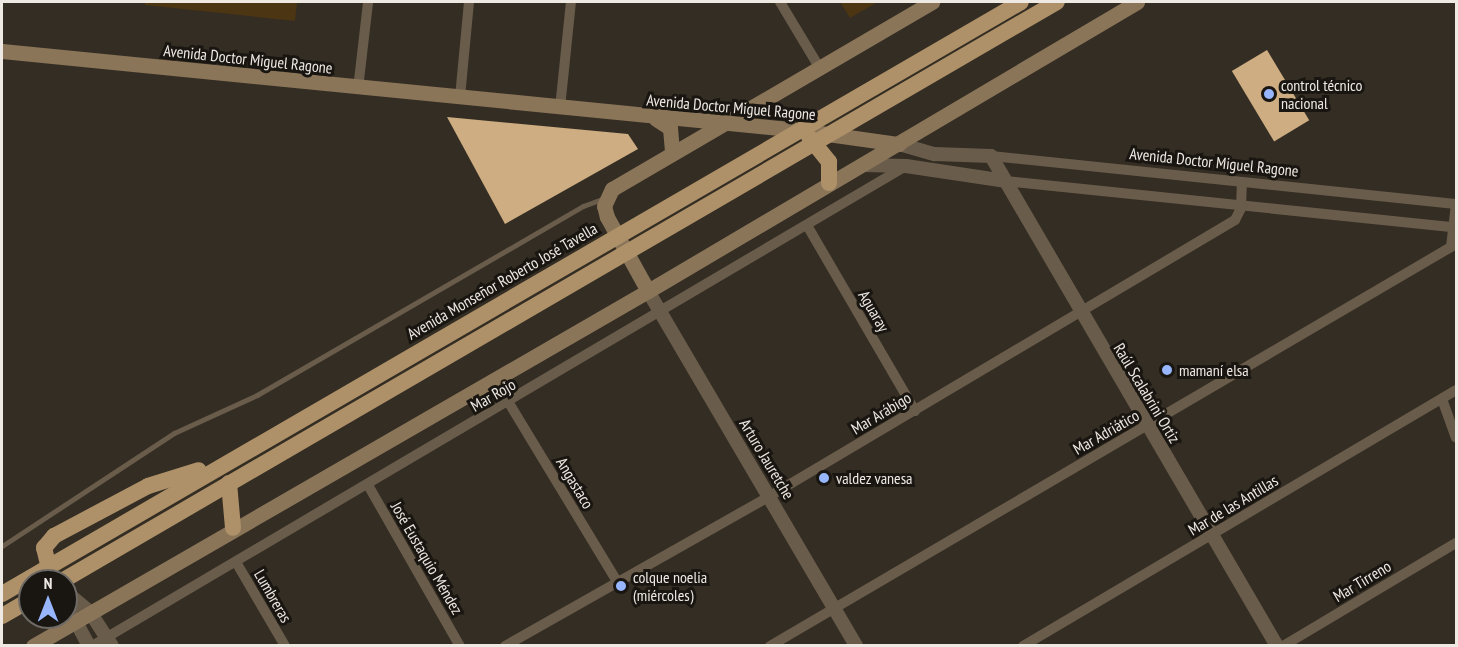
<!DOCTYPE html>
<html>
<head>
<meta charset="utf-8">
<style>
	body { margin:0 }
	#map { position:relative; width:1458px; height:647px; overflow:hidden; background:#342d23; font-family:"PT Sans Narrow",sans-serif }
	div>[style] { position:absolute }
	.green>* { inset:0; background:#4b3513 }
	.building>* { inset:0; background:#cdad81; transform-origin:0 0 }
	.service>* { height:5px; margin:-2.5px; padding:0 2.5px; transform-origin:2.5px; border-radius:2.5px; background:#695c4b }
	.minor>* { height:10px; margin:-5px; padding:0 5px; transform-origin:5px; border-radius:5px; background:#695c4b }
	.tertiary>* { height:14px; margin:-7px; padding:0 7px; transform-origin:7px; border-radius:7px; background:#695c4b }
	.secondary>* { height:15px; margin:-7.5px; padding:0 7.5px; transform-origin:7.5px; border-radius:7.5px; background:#8a7559 }
	.trunk>* { height:16px; margin:-8px; padding:0 8px; transform-origin:8px; border-radius:8px; background:#ae9169 }
	.dots>* { width:16px; height:16px; translate:-50% -50%; box-sizing:border-box; border:3px solid #191611; border-radius:50% }
	span { translate:-50% -50%; white-space:nowrap; text-align:center; line-height:1.15; -webkit-text-stroke:6px #191611; paint-order:stroke }
	.street-label { font-size:16px; color:#eee9e3 }
	.poi-label { font-size:16px; color:#eee9e3 }
	.left { translate:0 -50%; text-align:left }
	.frame { position:absolute; inset:0; border:3px solid #eee9e3; pointer-events:none }
	.north { position:absolute; left:18px; top:569px; width:60px; height:60px; box-sizing:border-box; background:#191611; border:2px solid #6e6a65; border-radius:50%; rotate:0deg; font-size:16px; font-weight:700; line-height:24px; text-align:center; color:#eee9e3 }
	.north::after { content:''; display:block; margin:auto; width:21px; height:27px; background:#97b6fd; clip-path:polygon(50% 0,100% 100%,50% 72%,0 100%) }
</style>
</head>
<body>
<div id="map">
	<div class="green">
		<i style="clip-path:polygon(145px 2px,297px 2px,295px 21px,145px 5px)"></i>
		<i style="clip-path:polygon(840px 2px,878px 2px,850px 18px)"></i>
	</div>
	<div class="building">
		<i style="left:1267px;top:50px;width:82px;height:41px;rotate:59deg"></i>
		<i style="clip-path:polygon(447px 117px,628px 134px,638px 149px,505px 224px)"></i>
	</div>
	<div class="service">
		<i style="left:2px;top:546px;width:206px;rotate:-33.3deg"></i>
		<i style="left:174px;top:433px;width:91px;rotate:-24.6deg"></i>
		<i style="left:257px;top:395px;width:377px;rotate:-30.1deg"></i>
		<i style="left:583px;top:206px;width:23px;rotate:-20deg"></i>
	</div>
	<div class="minor">
		<i style="left:780px;top:2px;width:76px;rotate:59deg"></i>
		<i style="left:358px;top:89px;width:88px;rotate:-83.4deg"></i>
		<i style="left:460px;top:97px;width:95px;rotate:-84.6deg"></i>
		<i style="left:560px;top:108px;width:107px;rotate:-84.1deg"></i>
		<i style="left:991px;top:156px;width:467px;rotate:5.9deg"></i>
		<i style="left:1005px;top:181px;width:453px;rotate:5.9deg"></i>
		<i style="left:808px;top:227px;width:213px;rotate:59.8deg"></i>
		<i style="left:1442px;top:399px;width:41px;rotate:70.3deg"></i>
		<i style="left:509px;top:403px;width:207px;rotate:58.8deg"></i>
		<i style="left:368px;top:485px;width:185px;rotate:60.3deg"></i>
		<i style="left:236px;top:562px;width:97px;rotate:59.7deg"></i>
		<i style="left:92px;top:646px;width:945px;rotate:-30.53deg"></i>
		<i style="left:505px;top:646px;width:305px;rotate:-29.5deg"></i>
		<i style="left:770px;top:496px;width:541px;rotate:-30.69deg"></i>
		<i style="left:1235px;top:220px;width:13px;rotate:-63deg"></i>
		<i style="left:1241px;top:208px;width:26px;rotate:-88deg"></i>
		<i style="left:770px;top:646px;width:789px;rotate:-30.37deg"></i>
		<i style="left:1451px;top:247px;width:43px;rotate:-83.4deg"></i>
		<i style="left:1023px;top:646px;width:503px;rotate:-30.59deg"></i>
		<i style="left:1283px;top:646px;width:201px;rotate:-30.8deg"></i>
	</div>
	<div class="tertiary">
		<i style="left:899px;top:144px;width:37px;rotate:16deg"></i>
		<i style="left:935px;top:154px;width:56px;rotate:2deg"></i>
		<i style="left:991px;top:156px;width:567px;rotate:59.73deg"></i>
		<i style="left:863px;top:165px;width:43px;rotate:1.3deg"></i>
		<i style="left:906px;top:166px;width:100px;rotate:8.6deg"></i>
		<i style="left:648px;top:291px;width:411px;rotate:59.6deg"></i>
		<i style="left:66px;top:592px;width:31px;rotate:40deg"></i>
		<i style="left:90px;top:612px;width:40px;rotate:57.1deg"></i>
		<i style="left:66px;top:603px;width:49px;rotate:61.9deg"></i>
	</div>
	<div class="secondary">
		<i style="left:2px;top:51px;width:801px;rotate:5.66deg"></i>
		<i style="left:799px;top:130px;width:101px;rotate:8deg"></i>
		<i style="left:656px;top:119px;width:17px;rotate:33deg"></i>
		<i style="left:670px;top:128px;width:25px;rotate:85deg"></i>
		<i style="left:648px;top:291px;width:85px;rotate:-119deg"></i>
		<i style="left:607px;top:217px;width:11px;rotate:-105deg"></i>
		<i style="left:604px;top:206px;width:19px;rotate:-65deg"></i>
		<i style="left:612px;top:189px;width:371px;rotate:-30.3deg"></i>
		<i style="left:33px;top:646px;width:710px;rotate:-30deg"></i>
		<i style="left:648px;top:291px;width:568px;rotate:-30.58deg"></i>
	</div>
	<div class="trunk">
		<i style="left:809px;top:137px;width:32px;rotate:51deg"></i>
		<i style="left:829px;top:162px;width:21px;rotate:90deg"></i>
		<i style="left:229px;top:483px;width:45px;rotate:84.9deg"></i>
		<i style="left:49px;top:568px;width:21px;rotate:-104deg"></i>
		<i style="left:44px;top:548px;width:16px;rotate:-50deg"></i>
		<i style="left:54px;top:536px;width:106px;rotate:-28deg"></i>
		<i style="left:148px;top:486px;width:53px;rotate:-17.4deg"></i>
		<i style="left:62px;top:581px;width:1151px;rotate:-30.2deg"></i>
		<i style="left:2px;top:594px;width:1178px;rotate:-30.15deg"></i>
		<i style="left:2px;top:616px;width:32px;rotate:-30deg"></i>
	</div>
	<div class="dots">
		<i style="left:1269px;top:94px;background:#97b6fd"></i>
		<i style="left:1167px;top:370px;background:#97b6fd"></i>
		<i style="left:824px;top:478px;background:#97b6fd"></i>
		<i style="left:621px;top:586px;background:#97b6fd"></i>
	</div>
	<div class="street-label">
		<span style="left:248px;top:59px;rotate:6deg">Avenida Doctor Miguel Ragone</span>
		<span style="left:731px;top:107px;rotate:5deg">Avenida Doctor Miguel Ragone</span>
		<span style="left:1214px;top:162px;rotate:6deg">Avenida Doctor Miguel Ragone</span>
		<span style="left:502px;top:281px;rotate:-30deg">Avenida Monseñor Roberto José Tavella</span>
		<span style="left:874px;top:311px;rotate:60deg">Aguaray</span>
		<span style="left:1147px;top:393px;rotate:59deg">Raúl Scalabrini Ortiz</span>
		<span style="left:493px;top:395px;rotate:-30deg">Mar Rojo</span>
		<span style="left:881px;top:413px;rotate:-31deg">Mar Arábigo</span>
		<span style="left:1106px;top:432px;rotate:-30deg">Mar Adriático</span>
		<span style="left:767px;top:459px;rotate:59deg">Arturo Jauretche</span>
		<span style="left:575px;top:483px;rotate:59deg">Angastaco</span>
		<span style="left:1233px;top:505px;rotate:-31deg">Mar de las Antillas</span>
		<span style="left:427px;top:558px;rotate:60deg">José Eustaquio Méndez</span>
		<span style="left:1362px;top:581px;rotate:-31deg">Mar Tirreno</span>
		<span style="left:273px;top:596px;rotate:60deg">Lumbreras</span>
	</div>
	<div class="poi-label">
		<span class="left" style="left:1281px;top:94px">control técnico<br>nacional</span>
		<span class="left" style="left:1179px;top:370px">mamaní elsa</span>
		<span class="left" style="left:836px;top:478px">valdez vanesa</span>
		<span class="left" style="left:633px;top:586px">colque noelia<br>(miércoles)</span>
	</div>
	<div class="frame"></div>
	<div class="north">N</div>
</div>
</body>
</html>
